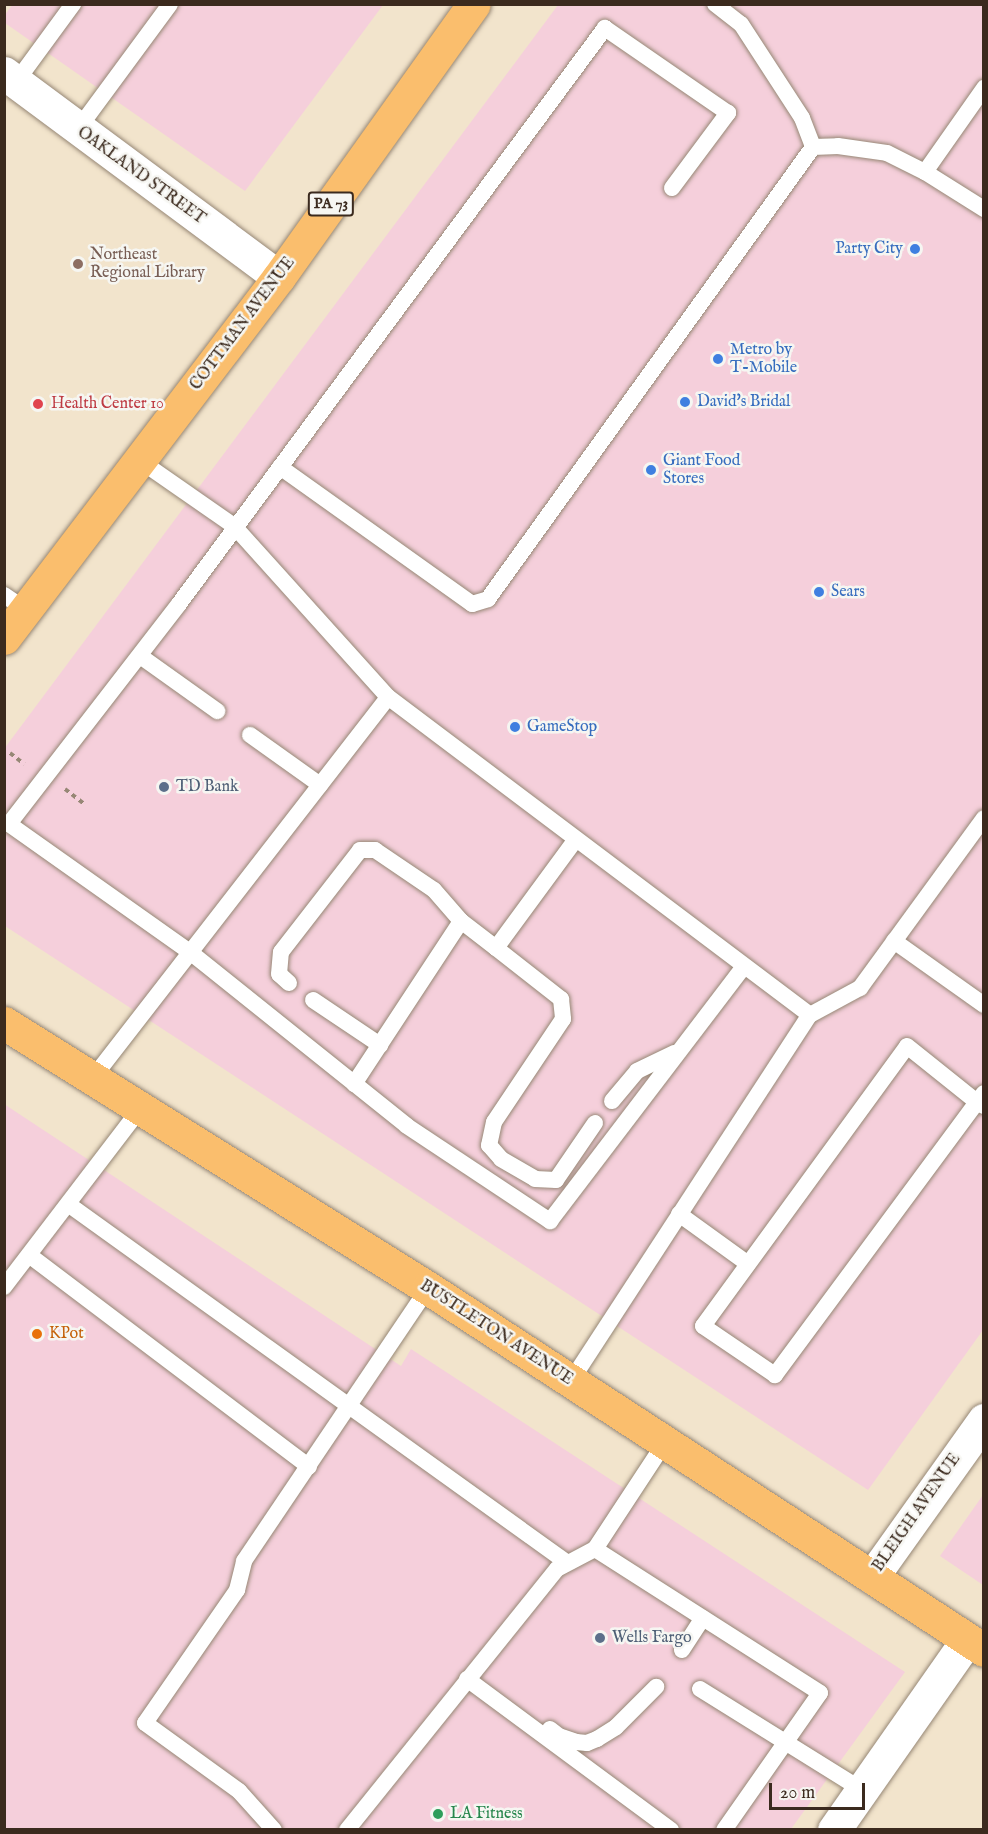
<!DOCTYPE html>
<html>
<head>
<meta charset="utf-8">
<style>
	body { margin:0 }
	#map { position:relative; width:988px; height:1834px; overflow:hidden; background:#f2e4cc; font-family:"IM FELL English",serif }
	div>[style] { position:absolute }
	.built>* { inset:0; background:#f5cfdb }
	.path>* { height:4px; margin-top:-2px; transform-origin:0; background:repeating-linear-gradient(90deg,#968775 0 4.5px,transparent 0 9px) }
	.roads { filter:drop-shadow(0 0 2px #968775) drop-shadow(0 0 2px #968775) }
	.service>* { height:16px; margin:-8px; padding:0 8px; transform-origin:8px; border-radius:8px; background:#fff }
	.minor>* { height:33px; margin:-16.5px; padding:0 16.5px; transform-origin:16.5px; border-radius:16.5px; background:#fff }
	.primary>* { height:33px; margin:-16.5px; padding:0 16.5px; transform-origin:16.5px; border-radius:16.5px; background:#fabe6d }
	.dots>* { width:16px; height:16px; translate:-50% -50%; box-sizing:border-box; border:3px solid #f6f6f2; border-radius:50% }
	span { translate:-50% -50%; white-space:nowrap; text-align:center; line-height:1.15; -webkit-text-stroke:5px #f6f6f2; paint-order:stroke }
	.shield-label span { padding:2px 4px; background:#f6f6f2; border:2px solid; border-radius:4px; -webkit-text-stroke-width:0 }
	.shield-label { font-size:15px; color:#3b2a1e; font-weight:700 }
	.street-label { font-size:16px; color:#3b2a1e }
	.shop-label { font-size:16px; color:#366cbe }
	.right { translate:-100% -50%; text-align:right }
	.left { translate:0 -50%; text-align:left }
	.education-label { font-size:16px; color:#785e54 }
	.health-label { font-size:16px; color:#be3a42 }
	.service-label { font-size:16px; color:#4e5e75 }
	.food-label { font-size:16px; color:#c56008 }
	.leisure-label { font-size:16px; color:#27864d }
	.frame { position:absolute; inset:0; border:6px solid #3b2a1e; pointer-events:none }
	.scale { position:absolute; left:769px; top:1783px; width:96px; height:27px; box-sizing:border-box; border:3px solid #3b2a1e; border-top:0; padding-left:8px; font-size:18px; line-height:21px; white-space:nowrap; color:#3b2a1e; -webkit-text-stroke:4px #f6f6f2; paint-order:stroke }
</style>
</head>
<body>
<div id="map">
	<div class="built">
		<i style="clip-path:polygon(13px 4px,383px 5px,245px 191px,5px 23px,4px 16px)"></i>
		<i style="clip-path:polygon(558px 5px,983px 5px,983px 1330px,868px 1490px,5px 926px,4px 749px)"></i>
		<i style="clip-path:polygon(4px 1104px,401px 1366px,411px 1349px,905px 1672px,791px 1829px,5px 1829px)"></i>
		<i style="clip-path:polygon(983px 1495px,983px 1585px,940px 1556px)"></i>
	</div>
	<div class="path">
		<i style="left:10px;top:753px;width:18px;rotate:38deg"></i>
		<i style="left:65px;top:789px;width:23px;rotate:38deg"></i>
	</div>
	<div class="roads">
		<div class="service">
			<i style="left:715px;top:4px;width:33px;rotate:38deg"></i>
			<i style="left:741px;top:24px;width:112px;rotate:57deg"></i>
			<i style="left:802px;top:118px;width:31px;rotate:69deg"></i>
			<i style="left:813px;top:147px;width:25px;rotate:-2deg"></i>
			<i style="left:838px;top:146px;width:49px;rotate:8.1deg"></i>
			<i style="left:887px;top:153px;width:42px;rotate:26.6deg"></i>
			<i style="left:925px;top:172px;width:70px;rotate:32.1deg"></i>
			<i style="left:16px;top:82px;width:97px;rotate:-53.8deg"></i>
			<i style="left:78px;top:129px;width:155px;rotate:-53.6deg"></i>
			<i style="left:925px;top:172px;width:103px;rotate:-54.9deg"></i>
			<i style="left:672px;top:188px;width:94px;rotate:-53.3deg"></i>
			<i style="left:728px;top:113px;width:150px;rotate:-145.4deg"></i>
			<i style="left:605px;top:28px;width:716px;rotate:126.49deg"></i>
			<i style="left:179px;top:604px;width:278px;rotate:127.7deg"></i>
			<i style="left:9px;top:824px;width:222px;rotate:35.3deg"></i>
			<i style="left:190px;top:952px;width:278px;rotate:38.7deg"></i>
			<i style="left:407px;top:1126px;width:172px;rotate:33.6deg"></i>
			<i style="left:550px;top:1221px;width:320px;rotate:-52.7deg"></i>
			<i style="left:139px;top:460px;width:116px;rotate:34.8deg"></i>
			<i style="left:234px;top:526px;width:230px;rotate:48deg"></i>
			<i style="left:388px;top:697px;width:528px;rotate:37deg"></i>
			<i style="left:280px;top:467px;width:236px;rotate:35.5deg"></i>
			<i style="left:472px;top:604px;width:17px;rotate:-17deg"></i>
			<i style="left:488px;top:599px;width:557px;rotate:-54.28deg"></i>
			<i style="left:4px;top:595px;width:27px;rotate:34deg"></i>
			<i style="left:140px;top:656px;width:95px;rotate:35.5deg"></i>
			<i style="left:250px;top:735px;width:86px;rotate:35.5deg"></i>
			<i style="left:894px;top:941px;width:110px;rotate:35.4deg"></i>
			<i style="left:496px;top:948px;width:83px;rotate:38.1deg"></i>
			<i style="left:561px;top:999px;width:20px;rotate:84deg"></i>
			<i style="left:563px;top:1019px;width:124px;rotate:123.8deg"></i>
			<i style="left:494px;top:1122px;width:24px;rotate:102deg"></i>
			<i style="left:489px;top:1145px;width:18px;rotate:49deg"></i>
			<i style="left:501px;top:1159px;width:39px;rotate:30deg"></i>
			<i style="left:535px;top:1179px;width:21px;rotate:3deg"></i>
			<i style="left:556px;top:1180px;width:69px;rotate:-55.6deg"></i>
			<i style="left:289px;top:983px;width:13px;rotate:-138deg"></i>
			<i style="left:279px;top:974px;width:22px;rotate:-85deg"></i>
			<i style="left:281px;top:952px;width:129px;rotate:-52.2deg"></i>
			<i style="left:360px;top:850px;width:15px"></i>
			<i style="left:375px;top:850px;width:71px;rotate:34.1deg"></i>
			<i style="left:434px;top:890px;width:41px;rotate:48.9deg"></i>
			<i style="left:313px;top:1000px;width:81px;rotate:33.9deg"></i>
			<i style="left:92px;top:1079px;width:483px;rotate:-52.2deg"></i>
			<i style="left:354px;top:1084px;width:195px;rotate:-56.7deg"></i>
			<i style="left:461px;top:921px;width:44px;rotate:37.6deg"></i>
			<i style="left:496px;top:948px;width:135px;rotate:-53.7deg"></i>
			<i style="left:984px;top:1093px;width:11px;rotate:128deg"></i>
			<i style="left:977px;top:1102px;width:340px;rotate:126.5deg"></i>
			<i style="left:775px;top:1375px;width:87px;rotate:-145.8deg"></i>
			<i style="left:703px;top:1326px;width:346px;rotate:-53.9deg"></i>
			<i style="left:907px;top:1046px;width:90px;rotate:38.7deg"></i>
			<i style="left:977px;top:1102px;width:8px;rotate:30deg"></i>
			<i style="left:612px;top:1101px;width:39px;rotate:-50deg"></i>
			<i style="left:637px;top:1071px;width:41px;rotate:-25.9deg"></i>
			<i style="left:68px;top:1204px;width:613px;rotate:35.71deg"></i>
			<i style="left:679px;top:1214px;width:85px;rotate:35.9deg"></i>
			<i style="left:29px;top:1255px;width:351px;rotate:37.1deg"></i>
			<i style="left:4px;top:1287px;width:224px;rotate:-52.6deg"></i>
			<i style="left:571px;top:1381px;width:437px;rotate:-56.9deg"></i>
			<i style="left:810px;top:1015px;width:57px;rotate:-28.4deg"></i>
			<i style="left:860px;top:988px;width:210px;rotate:-53.9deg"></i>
			<i style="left:595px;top:1549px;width:267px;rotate:32.6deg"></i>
			<i style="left:820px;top:1693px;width:167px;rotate:125deg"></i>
			<i style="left:682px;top:1650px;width:38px;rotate:-57deg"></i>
			<i style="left:467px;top:1679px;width:254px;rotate:36.5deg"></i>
			<i style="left:700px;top:1689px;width:191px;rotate:31.9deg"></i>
			<i style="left:550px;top:1729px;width:11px;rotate:38deg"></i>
			<i style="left:559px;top:1736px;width:18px;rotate:19deg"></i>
			<i style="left:576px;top:1742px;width:11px;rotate:5deg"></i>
			<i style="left:587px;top:1743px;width:11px;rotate:-22deg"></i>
			<i style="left:597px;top:1739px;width:22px;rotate:-32deg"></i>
			<i style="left:616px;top:1727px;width:57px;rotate:-45deg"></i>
			<i style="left:274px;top:1830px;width:52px;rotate:-131.9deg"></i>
			<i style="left:239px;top:1791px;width:116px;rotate:-144.1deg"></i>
			<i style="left:145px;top:1723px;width:162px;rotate:-55.3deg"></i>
			<i style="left:237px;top:1590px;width:30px;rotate:-76deg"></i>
			<i style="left:244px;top:1561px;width:329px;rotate:-56deg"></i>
			<i style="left:347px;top:1830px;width:335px;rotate:-51.2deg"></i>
			<i style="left:557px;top:1569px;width:43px;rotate:-27.8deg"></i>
			<i style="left:595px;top:1549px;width:129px;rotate:-56.7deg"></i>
		</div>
		<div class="minor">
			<i style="left:4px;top:73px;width:342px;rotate:36.6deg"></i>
			<i style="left:872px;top:1577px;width:193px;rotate:-54.5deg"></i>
			<i style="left:834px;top:1830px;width:232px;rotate:-55deg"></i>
		</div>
		<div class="primary">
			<i style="left:4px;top:638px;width:454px;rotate:-52.7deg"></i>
			<i style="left:279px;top:277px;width:335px;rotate:-54.5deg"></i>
			<i style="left:4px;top:1023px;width:500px;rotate:32.01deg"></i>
			<i style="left:428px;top:1288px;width:663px;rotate:33.07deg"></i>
		</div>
	</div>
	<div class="dots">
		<i style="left:915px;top:249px;background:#3f7fe0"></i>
		<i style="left:78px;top:264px;background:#8d6e63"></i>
		<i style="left:718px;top:359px;background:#3f7fe0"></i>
		<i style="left:685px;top:402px;background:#3f7fe0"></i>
		<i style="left:38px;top:404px;background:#e0444e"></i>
		<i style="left:651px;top:470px;background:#3f7fe0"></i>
		<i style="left:819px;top:592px;background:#3f7fe0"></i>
		<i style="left:515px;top:727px;background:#3f7fe0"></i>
		<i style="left:164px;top:787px;background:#5c6f8a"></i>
		<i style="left:37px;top:1334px;background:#e8710a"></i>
		<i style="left:600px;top:1638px;background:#5c6f8a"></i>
		<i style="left:438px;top:1814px;background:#2e9e5b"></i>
	</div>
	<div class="shield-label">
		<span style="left:331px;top:204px">PA 73</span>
	</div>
	<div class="street-label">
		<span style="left:141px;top:176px;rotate:36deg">OAKLAND STREET</span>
		<span style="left:243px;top:324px;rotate:-53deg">COTTMAN AVENUE</span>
		<span style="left:496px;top:1333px;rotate:33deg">BUSTLETON AVENUE</span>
		<span style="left:917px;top:1513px;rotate:-55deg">BLEIGH AVENUE</span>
	</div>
	<div class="shop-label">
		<span class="right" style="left:903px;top:249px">Party City</span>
		<span class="left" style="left:730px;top:359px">Metro by<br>T-Mobile</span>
		<span class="left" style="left:697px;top:402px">David's Bridal</span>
		<span class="left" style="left:663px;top:470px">Giant Food<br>Stores</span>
		<span class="left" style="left:831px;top:592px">Sears</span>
		<span class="left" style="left:527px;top:727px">GameStop</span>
	</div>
	<div class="education-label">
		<span class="left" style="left:90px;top:264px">Northeast<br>Regional Library</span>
	</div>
	<div class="health-label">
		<span class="left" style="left:51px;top:404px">Health Center 10</span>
	</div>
	<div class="service-label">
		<span class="left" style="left:176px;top:787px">TD Bank</span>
		<span class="left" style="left:612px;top:1638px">Wells Fargo</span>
	</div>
	<div class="food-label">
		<span class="left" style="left:49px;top:1334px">KPot</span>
	</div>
	<div class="leisure-label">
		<span class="left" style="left:450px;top:1814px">LA Fitness</span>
	</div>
	<div class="frame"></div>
	<div class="scale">20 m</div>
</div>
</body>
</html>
